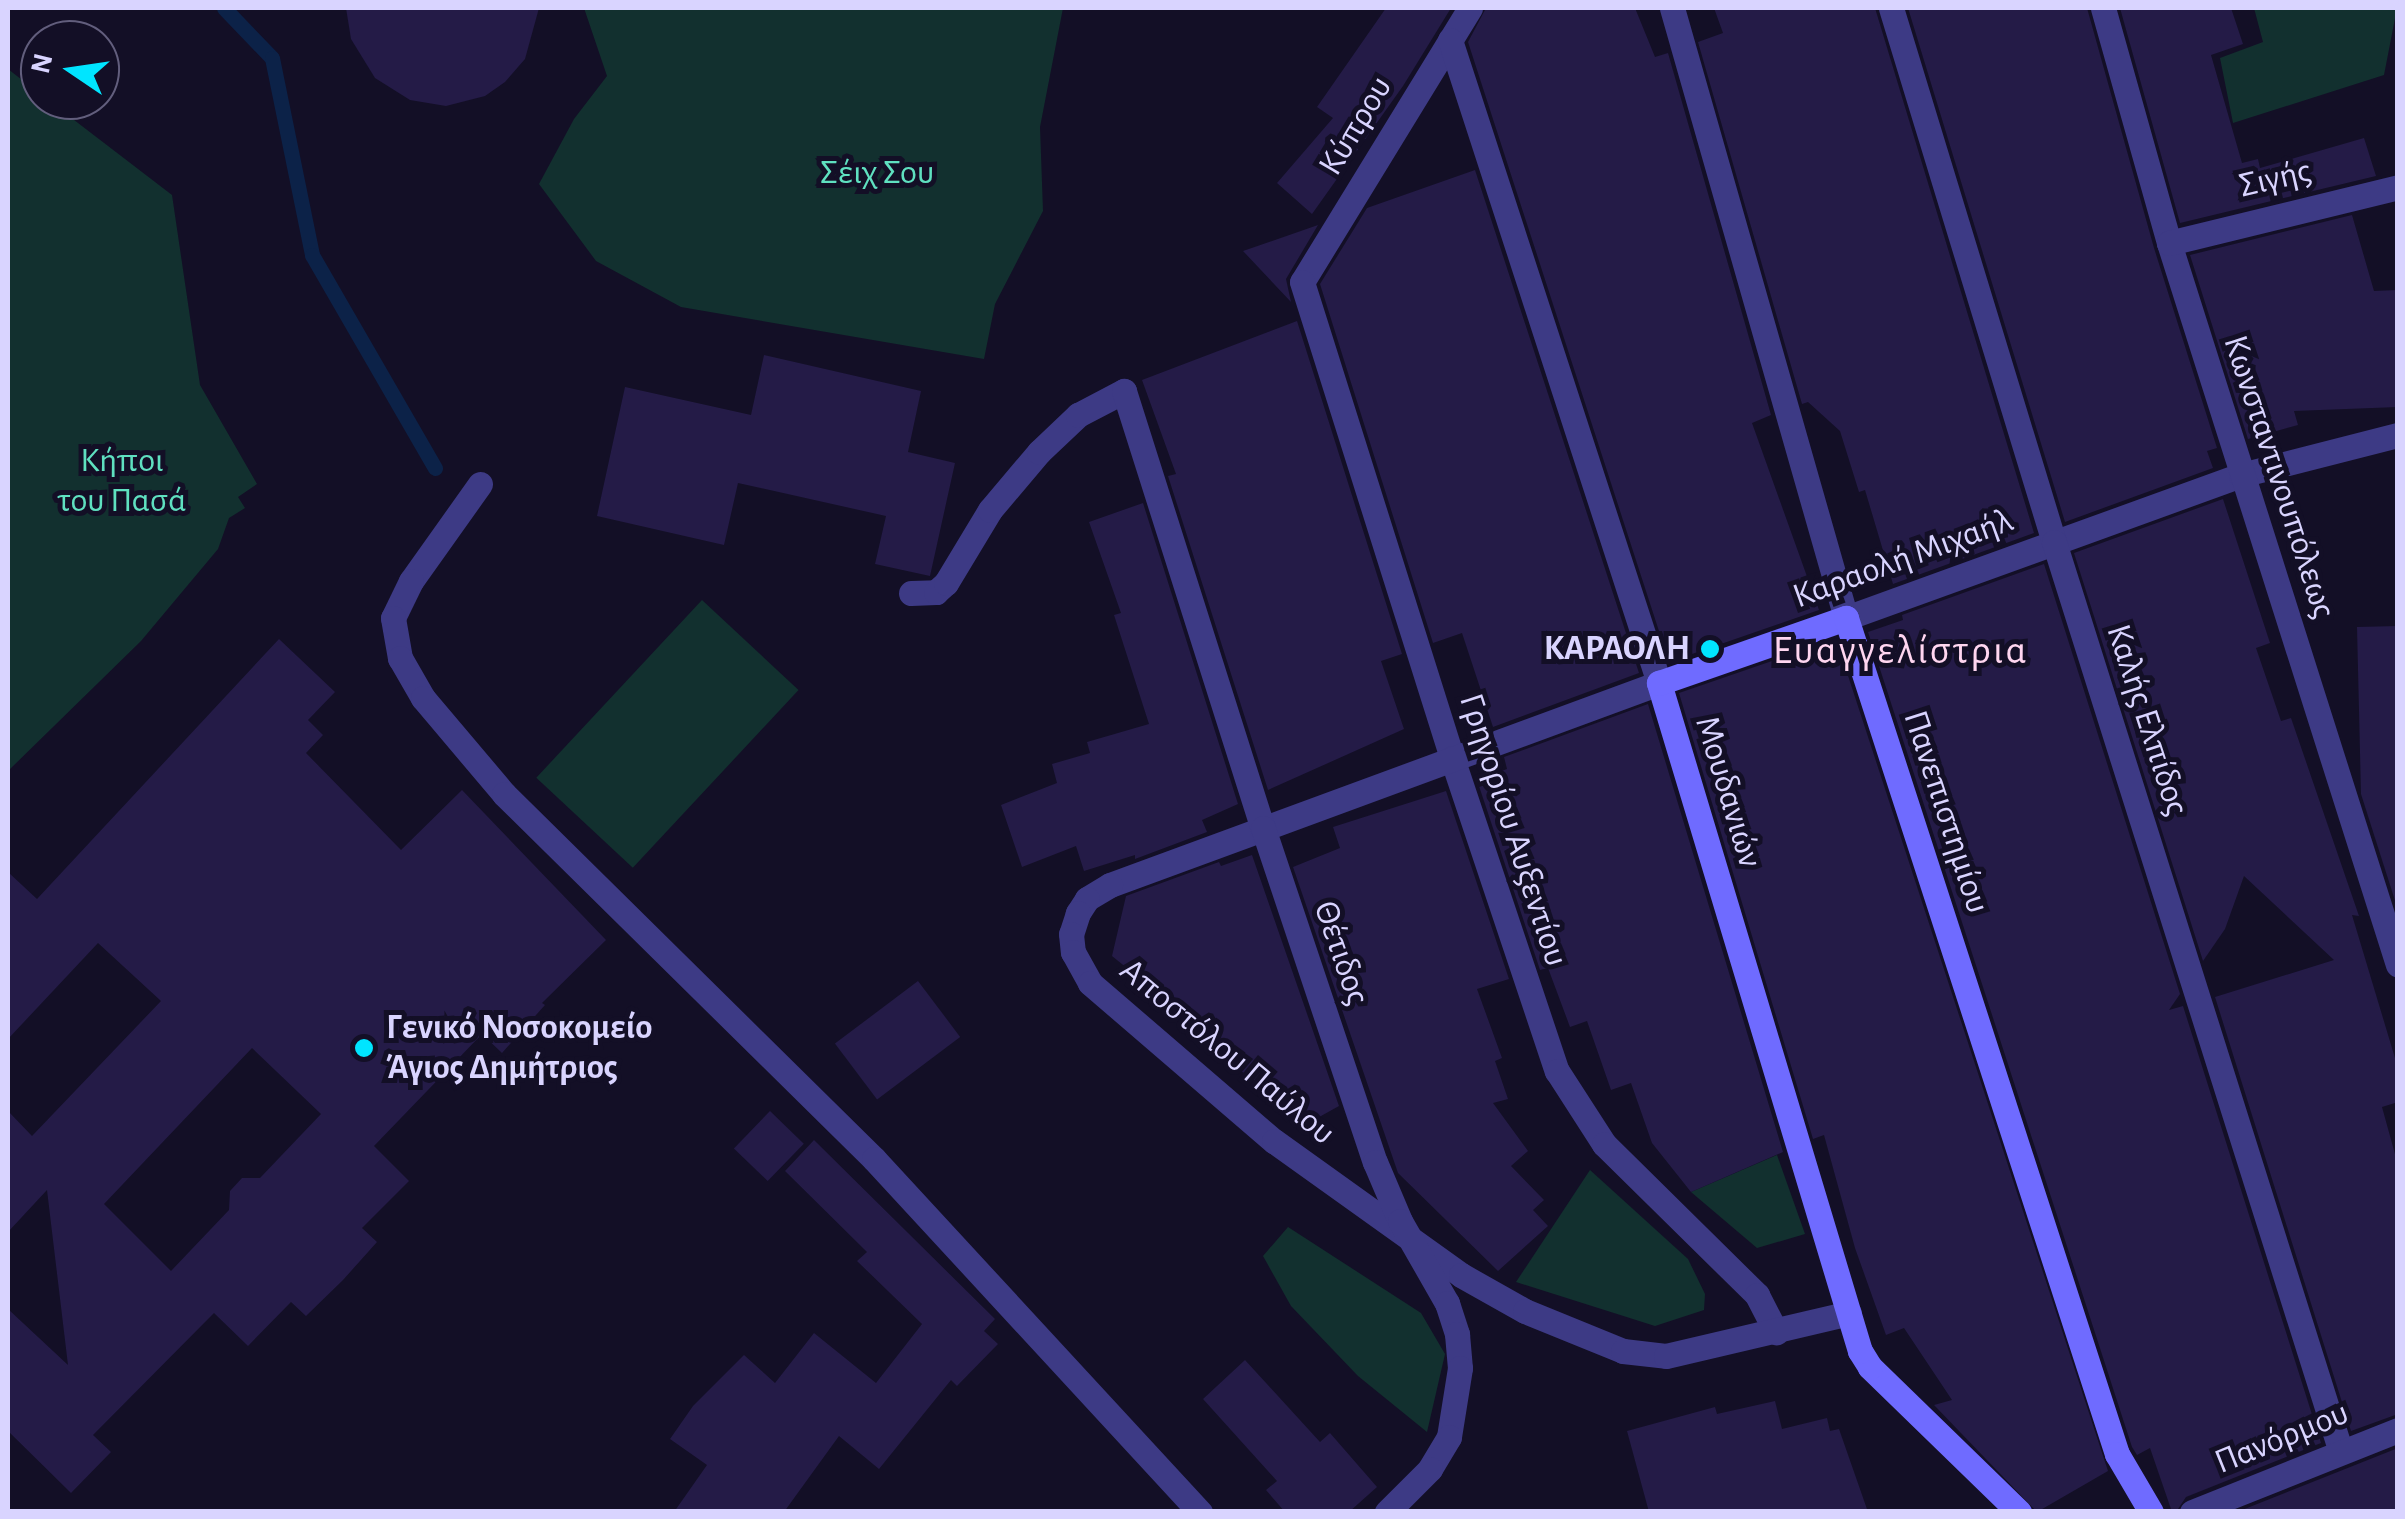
<!DOCTYPE html>
<html>
<head>
<meta charset="utf-8">
<style>
	body { margin:0 }
	#map { position:relative; width:2405px; height:1519px; overflow:hidden; background:#130f26; font-family:"Alegreya Sans",sans-serif }
	div>[style] { position:absolute }
	.green>* { inset:0; background:#12302f; transform-origin:0 0 }
	.stream>* { height:15px; margin:-7.5px; padding:0 7.5px; transform-origin:7.5px; border-radius:7.5px; background:#0c2248 }
	.building>* { inset:0; background:#241b47; transform-origin:0 0 }
	.street>* { height:25px; margin:-12.5px; padding:0 12.5px; transform-origin:12.5px; border-radius:12.5px; background:#3d3a85 }
	.secondary>* { height:25px; margin:-12.5px; padding:0 12.5px; transform-origin:12.5px; border-radius:12.5px; background:#6f6bff }
	.dots>* { width:28px; height:28px; translate:-50% -50%; box-sizing:border-box; border:5px solid #130f26; border-radius:50% }
	span { translate:-50% -50%; white-space:nowrap; text-align:center; line-height:1.15; -webkit-text-stroke:10px #130f26; paint-order:stroke }
	.street-label { font-size:35px; color:#d9d4ff }
	.park-label { font-size:35px; color:#5fe0c0 }
	.poi-label { font-size:35px; color:#d9d4ff; font-weight:700 }
	.right { translate:-100% -50%; text-align:right }
	.left { translate:0 -50%; text-align:left }
	.quarter-label { font-size:40px; color:#ffd6f0; letter-spacing:2.5px }
	.frame { position:absolute; inset:0; border:10px solid #d9d4ff; pointer-events:none }
	.north { position:absolute; left:20px; top:20px; width:100px; height:100px; box-sizing:border-box; background:#130f26; border:2px solid #625e7d; border-radius:50%; rotate:283deg; font-size:28px; font-weight:700; line-height:40px; text-align:center; color:#d9d4ff }
	.north::after { content:''; display:block; margin:auto; width:35px; height:45px; background:#00e5ff; clip-path:polygon(50% 0,100% 100%,50% 72%,0 100%) }
</style>
</head>
<body>
<div id="map">
	<div class="green">
		<i style="clip-path:polygon(584px 8px,1063px 8px,1040px 127px,1043px 211px,995px 304px,984px 359px,681px 307px,596px 261px,539px 184px,574px 119px,607px 76px)"></i>
		<i style="clip-path:polygon(2254px 8px,2397px 8px,2384px 75px,2233px 123px,2220px 58px,2263px 42px)"></i>
		<i style="clip-path:polygon(8px 69px,40px 94px,40px 100px,48px 100px,172px 195px,200px 385px,257px 484px,238px 497px,245px 508px,229px 518px,218px 549px,141px 641px,8px 771px)"></i>
		<i style="left:702px;top:600px;width:132px;height:243px;rotate:43deg"></i>
		<i style="clip-path:polygon(1777px 1155px,1805px 1234px,1757px 1248px,1691px 1192px)"></i>
		<i style="clip-path:polygon(1590px 1170px,1688px 1259px,1705px 1294px,1704px 1310px,1655px 1326px,1516px 1282px)"></i>
		<i style="clip-path:polygon(1288px 1227px,1421px 1313px,1445px 1354px,1427px 1432px,1358px 1376px,1291px 1306px,1263px 1256px)"></i>
	</div>
	<div class="stream">
		<i style="left:224px;top:8px;width:69px;rotate:46.2deg"></i>
		<i style="left:272px;top:58px;width:201px;rotate:78.5deg"></i>
		<i style="left:312px;top:255px;width:246px;rotate:60deg"></i>
	</div>
	<div class="building">
		<i style="clip-path:polygon(346px 8px,539px 8px,525px 59px,505px 82px,485px 96px,446px 106px,410px 100px,375px 78px,351px 39px)"></i>
		<i style="clip-path:polygon(1386px 8px,1451px 8px,1403px 86px,1312px 214px,1277px 183px,1333px 118px,1317px 107px)"></i>
		<i style="clip-path:polygon(1486px 8px,1635px 8px,1655px 57px,1668px 53px,1771px 415px,1752px 423px,1819px 610px,1669px 662px,1468px 42px)"></i>
		<i style="clip-path:polygon(1714px 8px,1875px 8px,2034px 533px,1893px 584px,1865px 490px,1859px 492px,1840px 431px,1808px 402px,1802px 404px,1698px 42px,1723px 33px)"></i>
		<i style="clip-path:polygon(1908px 8px,2087px 8px,2154px 248px,2217px 448px,2207px 451px,2213px 468px,2065px 522px)"></i>
		<i style="clip-path:polygon(2120px 8px,2231px 8px,2243px 44px,2211px 55px,2242px 163px,2258px 159px,2260px 168px,2364px 138px,2376px 176px,2180px 223px)"></i>
		<i style="clip-path:polygon(1475px 170px,1639px 673px,1493px 727px,1462px 633px,1433px 643px,1320px 284px,1367px 208px)"></i>
		<i style="clip-path:polygon(2352px 215px,2374px 291px,2398px 290px,2398px 407px,2294px 411px,2298px 425px,2248px 439px,2190px 255px)"></i>
		<i style="clip-path:polygon(1318px 225px,1286px 279px,1291px 302px,1243px 251px)"></i>
		<i style="clip-path:polygon(1297px 321px,1402px 654px,1381px 661px,1404px 729px,1268px 790px,1168px 476px,1176px 474px,1142px 380px)"></i>
		<i style="clip-path:polygon(764px 355px,921px 391px,908px 452px,955px 463px,930px 576px,875px 564px,886px 516px,738px 483px,724px 545px,597px 516px,625px 387px,751px 415px)"></i>
		<i style="clip-path:polygon(2223px 499px,2270px 643px,2256px 648px,2281px 721px,2291px 718px,2359px 916px,2352px 915px,2398px 1068px,2398px 1102px,2382px 1107px,2398px 1165px,2398px 1414px,2351px 1431px,2215px 997px,2334px 960px,2244px 876px,2225px 929px,2203px 961px,2074px 553px)"></i>
		<i style="clip-path:polygon(1143px 503px,1238px 804px,1202px 820px,1207px 832px,1135px 859px,1135px 855px,1084px 871px,1076px 846px,1022px 867px,1001px 805px,1057px 783px,1052px 764px,1090px 753px,1087px 742px,1149px 724px,1114px 615px,1121px 613px,1089px 522px)"></i>
		<i style="clip-path:polygon(2044px 564px,2180px 994px,2169px 1010px,2183px 1006px,2321px 1443px,2186px 1497px,2176px 1512px,2172px 1512px,2150px 1448px,2137px 1455px,2132px 1447px,1868px 632px,1903px 620px,1902px 615px)"></i>
		<i style="clip-path:polygon(2398px 626px,2398px 910px,2361px 794px,2357px 627px)"></i>
		<i style="clip-path:polygon(evenodd,279px 639px,335px 692px,308px 720px,323px 735px,306px 753px,401px 850px,462px 790px,606px 940px,542px 1003px,545px 1005px,502px 1053px,482px 1034px,374px 1146px,409px 1181px,362px 1228px,377px 1242px,343px 1280px,306px 1316px,291px 1302px,248px 1346px,214px 1313px,93px 1435px,111px 1452px,71px 1493px,8px 1431px,8px 1309px,68px 1365px,47px 1190px,8px 1232px,8px 1111px,32px 1136px,161px 1001px,98px 943px,8px 1039px,8px 872px,37px 899px,279px 639px,252px 1048px,321px 1114px,260px 1178px,242px 1178px,230px 1191px,229px 1210px,171px 1271px,104px 1204px,252px 1048px)"></i>
		<i style="clip-path:polygon(1830px 641px,1837px 642px,2108px 1471px,2037px 1512px,1934px 1405px,1952px 1400px,1904px 1328px,1886px 1335px,1855px 1248px,1824px 1135px,1813px 1139px,1679px 693px)"></i>
		<i style="clip-path:polygon(1648px 704px,1783px 1152px,1691px 1192px,1652px 1143px,1631px 1083px,1611px 1090px,1587px 1021px,1570px 1027px,1548px 968px,1540px 970px,1477px 780px,1507px 769px,1504px 757px)"></i>
		<i style="clip-path:polygon(1446px 791px,1509px 979px,1477px 989px,1502px 1058px,1495px 1061px,1508px 1099px,1493px 1103px,1528px 1151px,1511px 1166px,1544px 1200px,1533px 1210px,1548px 1226px,1498px 1271px,1398px 1173px,1293px 867px,1340px 848px,1333px 827px)"></i>
		<i style="clip-path:polygon(1252px 855px,1339px 1106px,1312px 1121px,1224px 1059px,1213px 1049px,1206px 1032px,1112px 956px,1126px 896px,1219px 862px,1221px 866px)"></i>
		<i style="left:918px;top:981px;width:70px;height:104px;rotate:53deg"></i>
		<i style="left:770px;top:1111px;width:47px;height:52px;rotate:44deg"></i>
		<i style="clip-path:polygon(814px 1140px,995px 1319px,984px 1331px,998px 1344px,957px 1386px,951px 1380px,879px 1469px,839px 1436px,784px 1512px,674px 1512px,707px 1465px,670px 1439px,693px 1406px,744px 1355px,775px 1383px,814px 1333px,876px 1383px,922px 1324px,857px 1261px,867px 1252px,785px 1171px)"></i>
		<i style="clip-path:polygon(1245px 1360px,1320px 1442px,1330px 1433px,1377px 1487px,1349px 1512px,1285px 1512px,1266px 1490px,1277px 1481px,1203px 1399px)"></i>
		<i style="clip-path:polygon(1775px 1401px,1782px 1429px,1827px 1418px,1830px 1431px,1839px 1429px,1868px 1512px,1649px 1512px,1627px 1431px,1715px 1407px,1717px 1414px)"></i>
		<i style="clip-path:polygon(2398px 1448px,2398px 1512px,2237px 1512px)"></i>
	</div>
	<div class="street">
		<i style="left:1470px;top:8px;width:321px;rotate:121.5deg"></i>
		<i style="left:1302px;top:282px;width:499px;rotate:72.5deg"></i>
		<i style="left:1452px;top:758px;width:330px;rotate:71.5deg"></i>
		<i style="left:1557px;top:1071px;width:87px;rotate:57.2deg"></i>
		<i style="left:1604px;top:1144px;width:215px;rotate:44.6deg"></i>
		<i style="left:1757px;top:1295px;width:42px;rotate:62.8deg"></i>
		<i style="left:1672px;top:8px;width:634px;rotate:74.08deg"></i>
		<i style="left:1846px;top:618px;width:420px;rotate:-19.9deg"></i>
		<i style="left:2241px;top:475px;width:162px;rotate:-14.3deg"></i>
		<i style="left:1891px;top:8px;width:558px;rotate:73.03deg"></i>
		<i style="left:2054px;top:542px;width:954px;rotate:72.5deg"></i>
		<i style="left:2103px;top:8px;width:244px;rotate:74.3deg"></i>
		<i style="left:2169px;top:243px;width:757px;rotate:72.4deg"></i>
		<i style="left:1450px;top:40px;width:676px;rotate:71.99deg"></i>
		<i style="left:1659px;top:683px;width:585px;rotate:159.8deg"></i>
		<i style="left:1110px;top:885px;width:27px;rotate:149deg"></i>
		<i style="left:1087px;top:899px;width:17px;rotate:123deg"></i>
		<i style="left:1078px;top:913px;width:22px;rotate:108deg"></i>
		<i style="left:1071px;top:934px;width:18px;rotate:84deg"></i>
		<i style="left:1073px;top:952px;width:35px;rotate:61deg"></i>
		<i style="left:1090px;top:983px;width:243px;rotate:40.7deg"></i>
		<i style="left:1274px;top:1141px;width:230px;rotate:35.6deg"></i>
		<i style="left:1461px;top:1275px;width:73px;rotate:29.4deg"></i>
		<i style="left:1525px;top:1311px;width:106px;rotate:22.2deg"></i>
		<i style="left:1623px;top:1351px;width:43px;rotate:6.6deg"></i>
		<i style="left:1666px;top:1356px;width:188px;rotate:-13.2deg"></i>
		<i style="left:2169px;top:243px;width:236px;rotate:-13.7deg"></i>
		<i style="left:480px;top:484px;width:119px;rotate:125.4deg"></i>
		<i style="left:411px;top:581px;width:41px;rotate:115.9deg"></i>
		<i style="left:393px;top:618px;width:41px;rotate:80.1deg"></i>
		<i style="left:400px;top:658px;width:46px;rotate:60.1deg"></i>
		<i style="left:423px;top:698px;width:126px;rotate:49.8deg"></i>
		<i style="left:504px;top:794px;width:520px;rotate:44.61deg"></i>
		<i style="left:874px;top:1159px;width:481px;rotate:47.3deg"></i>
		<i style="left:911px;top:593px;width:25px;rotate:-2deg"></i>
		<i style="left:936px;top:592px;width:13px;rotate:-42deg"></i>
		<i style="left:946px;top:583px;width:85px;rotate:-58.9deg"></i>
		<i style="left:990px;top:510px;width:76px;rotate:-49.8deg"></i>
		<i style="left:1039px;top:452px;width:54px;rotate:-43.5deg"></i>
		<i style="left:1078px;top:415px;width:52px;rotate:-27.6deg"></i>
		<i style="left:1124px;top:391px;width:459px;rotate:72.4deg"></i>
		<i style="left:1263px;top:828px;width:352px;rotate:71.5deg"></i>
		<i style="left:1375px;top:1162px;width:64px;rotate:67deg"></i>
		<i style="left:1400px;top:1221px;width:95px;rotate:60.2deg"></i>
		<i style="left:1447px;top:1303px;width:33px;rotate:72deg"></i>
		<i style="left:1457px;top:1334px;width:34px;rotate:85deg"></i>
		<i style="left:1460px;top:1368px;width:70px;rotate:99.1deg"></i>
		<i style="left:1449px;top:1437px;width:37px;rotate:121deg"></i>
		<i style="left:1430px;top:1469px;width:61px;rotate:135deg"></i>
		<i style="left:2192px;top:1512px;width:222px;rotate:-21.7deg"></i>
	</div>
	<div class="secondary">
		<i style="left:2019px;top:1512px;width:208px;rotate:-135.8deg"></i>
		<i style="left:1870px;top:1367px;width:19px;rotate:-122deg"></i>
		<i style="left:1860px;top:1351px;width:698px;rotate:-106.75deg"></i>
		<i style="left:1659px;top:683px;width:198px;rotate:-19.2deg"></i>
		<i style="left:1846px;top:618px;width:879px;rotate:72.04deg"></i>
		<i style="left:2117px;top:1454px;width:67px;rotate:59.6deg"></i>
	</div>
	<div class="dots">
		<i style="left:1710px;top:649px;background:#00e5ff"></i>
		<i style="left:364px;top:1048px;background:#00e5ff"></i>
	</div>
	<div class="street-label">
		<span style="left:1356px;top:126px;rotate:-59deg">Κύπρου</span>
		<span style="left:2275px;top:179px;rotate:-13deg">Σιγής</span>
		<span style="left:2279px;top:477px;rotate:72deg">Κωνσταντινουπόλεως</span>
		<span style="left:1903px;top:559px;rotate:-20deg">Καραολή Μιχαήλ</span>
		<span style="left:2147px;top:720px;rotate:72deg">Καλής Ελπίδος</span>
		<span style="left:1728px;top:792px;rotate:73deg">Μουδανιών</span>
		<span style="left:1946px;top:812px;rotate:72deg">Πανεπιστημίου</span>
		<span style="left:1513px;top:830px;rotate:72deg">Γρηγορίου Αυξεντίου</span>
		<span style="left:1341px;top:953px;rotate:71deg">Θέτιδος</span>
		<span style="left:1227px;top:1052px;rotate:40deg">Αποστόλου Παύλου</span>
		<span style="left:2282px;top:1438px;rotate:-22deg">Πανόρμου</span>
	</div>
	<div class="park-label">
		<span style="left:877px;top:173px">Σέιχ Σου</span>
		<span style="left:122px;top:481px">Κήποι<br>του Πασά</span>
	</div>
	<div class="poi-label">
		<span class="right" style="left:1690px;top:649px">ΚΑΡΑΟΛΗ</span>
		<span class="left" style="left:386px;top:1048px">Γενικό Νοσοκομείο<br>Άγιος Δημήτριος</span>
	</div>
	<div class="quarter-label">
		<span style="left:1901px;top:651px">Ευαγγελίστρια</span>
	</div>
	<div class="frame"></div>
	<div class="north">N</div>
</div>
</body>
</html>
